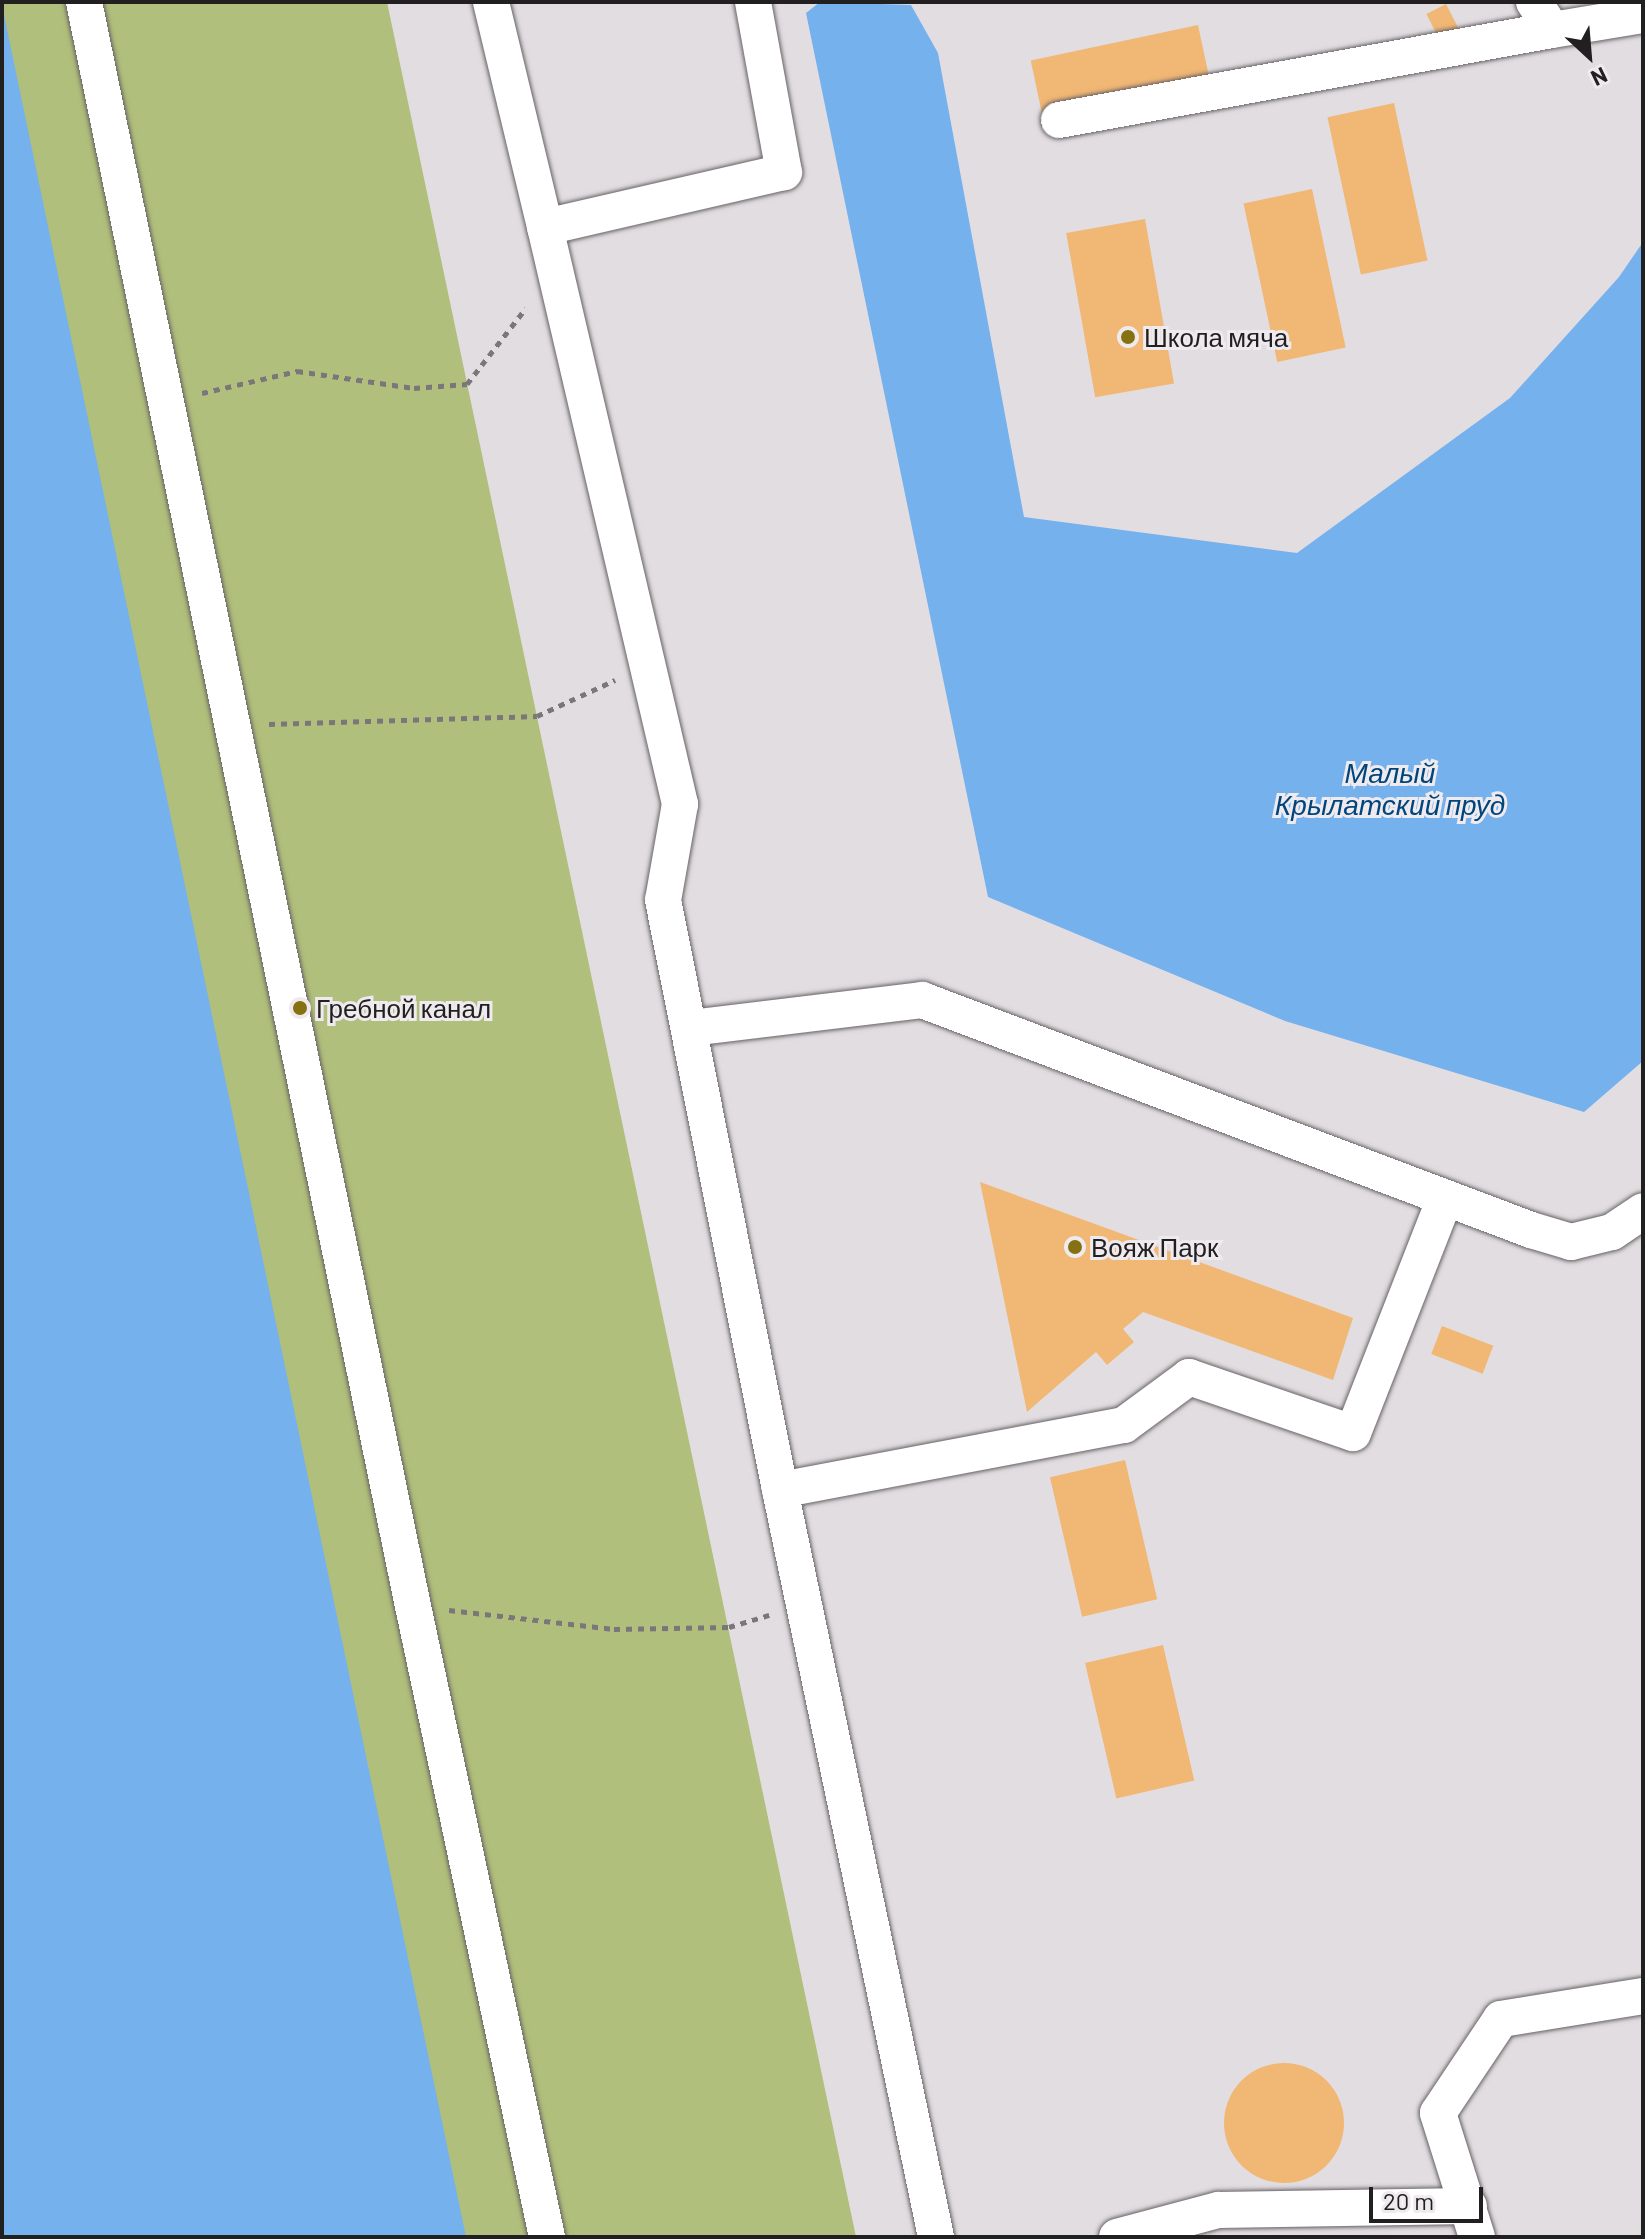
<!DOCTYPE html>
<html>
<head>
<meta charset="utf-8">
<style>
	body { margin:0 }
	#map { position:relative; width:1645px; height:2239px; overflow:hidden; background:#e2dde1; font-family:Barlow,sans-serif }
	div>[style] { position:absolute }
	.green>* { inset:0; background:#b0bf7b }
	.water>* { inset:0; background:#75b1ed }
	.building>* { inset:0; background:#f1b774; transform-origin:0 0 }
	.round { border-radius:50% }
	.path>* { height:5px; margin-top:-2.5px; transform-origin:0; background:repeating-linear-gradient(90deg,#7a7679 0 6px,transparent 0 12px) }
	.roads { filter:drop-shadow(0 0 2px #676266) drop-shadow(0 0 2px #676266) }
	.minor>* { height:36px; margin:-18px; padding:0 18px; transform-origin:18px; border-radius:18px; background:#fff }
	.dots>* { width:22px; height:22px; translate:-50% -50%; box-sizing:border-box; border:4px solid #efeaee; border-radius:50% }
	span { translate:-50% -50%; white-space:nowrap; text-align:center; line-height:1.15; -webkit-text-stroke:6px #efeaee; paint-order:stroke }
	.poi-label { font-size:26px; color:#211f20 }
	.left { translate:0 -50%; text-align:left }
	.water-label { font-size:28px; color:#00467c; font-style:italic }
	.frame { position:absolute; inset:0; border:4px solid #211f20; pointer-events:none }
	.north { position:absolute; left:1549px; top:16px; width:80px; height:80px; -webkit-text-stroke:6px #efeaee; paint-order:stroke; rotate:154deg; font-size:22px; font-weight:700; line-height:32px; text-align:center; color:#211f20 }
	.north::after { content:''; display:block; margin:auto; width:28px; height:36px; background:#211f20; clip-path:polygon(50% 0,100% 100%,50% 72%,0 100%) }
	.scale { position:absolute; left:1369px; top:2187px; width:114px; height:36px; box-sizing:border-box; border:4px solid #211f20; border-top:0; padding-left:10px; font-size:24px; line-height:28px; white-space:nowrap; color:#211f20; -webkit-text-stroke:6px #efeaee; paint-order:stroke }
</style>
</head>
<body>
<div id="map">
	<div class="green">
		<i style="clip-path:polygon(2px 2px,387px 2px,856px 2237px,2px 2237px)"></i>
	</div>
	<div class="water">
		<i style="clip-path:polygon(820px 2px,911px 5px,938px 53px,1024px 517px,1297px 553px,1510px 398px,1619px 277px,1643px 242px,1643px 1061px,1584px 1112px,1285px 1021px,988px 897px,806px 13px)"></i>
		<i style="clip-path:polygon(2px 5px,466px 2237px,2px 2237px)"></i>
	</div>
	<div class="building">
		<i style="left:1446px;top:4px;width:38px;height:22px;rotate:63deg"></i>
		<i style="left:1198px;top:25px;width:53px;height:171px;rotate:78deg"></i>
		<i style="left:1394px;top:103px;width:161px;height:68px;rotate:78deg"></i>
		<i style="left:1312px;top:189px;width:162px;height:70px;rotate:78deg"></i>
		<i style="left:1145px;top:219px;width:167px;height:80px;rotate:80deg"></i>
		<i style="clip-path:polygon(980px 1182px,1353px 1318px,1333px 1380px,1143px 1312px,1123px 1329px,1134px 1342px,1107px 1365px,1096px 1352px,1027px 1412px)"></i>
		<i style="left:1442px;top:1326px;width:55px;height:30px;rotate:21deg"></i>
		<i style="left:1125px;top:1460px;width:143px;height:77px;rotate:77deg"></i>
		<i style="left:1163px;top:1645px;width:139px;height:80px;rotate:77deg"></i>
		<i class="round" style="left:1224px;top:2063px;width:120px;height:120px"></i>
	</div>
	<div class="path">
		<i style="left:202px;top:393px;width:98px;rotate:-13deg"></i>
		<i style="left:297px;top:371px;width:118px;rotate:8.3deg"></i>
		<i style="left:414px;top:388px;width:53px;rotate:-4.3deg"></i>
		<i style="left:467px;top:384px;width:96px;rotate:-52.2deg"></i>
		<i style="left:269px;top:724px;width:268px;rotate:-1.7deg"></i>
		<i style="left:537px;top:716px;width:86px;rotate:-24.8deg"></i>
		<i style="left:449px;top:1610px;width:166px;rotate:6.6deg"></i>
		<i style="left:614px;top:1629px;width:115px;rotate:-1deg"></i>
		<i style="left:729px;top:1627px;width:42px;rotate:-16.7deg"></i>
	</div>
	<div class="roads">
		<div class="minor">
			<i style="left:84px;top:2px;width:1637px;rotate:78.41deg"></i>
			<i style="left:413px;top:1606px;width:645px;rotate:78.01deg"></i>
			<i style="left:491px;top:2px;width:231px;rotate:76.5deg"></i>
			<i style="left:753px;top:2px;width:173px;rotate:79.7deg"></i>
			<i style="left:784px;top:172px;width:245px;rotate:167deg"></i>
			<i style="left:545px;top:227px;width:593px;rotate:76.83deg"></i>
			<i style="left:680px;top:804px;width:97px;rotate:100deg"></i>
			<i style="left:663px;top:900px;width:601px;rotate:78.78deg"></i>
			<i style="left:780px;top:1490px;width:350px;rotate:-10.7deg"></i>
			<i style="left:1124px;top:1425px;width:81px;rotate:-36.4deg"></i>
			<i style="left:1189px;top:1377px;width:173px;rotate:18.9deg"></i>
			<i style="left:1353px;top:1433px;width:252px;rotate:-68.6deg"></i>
			<i style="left:1534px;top:2px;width:33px;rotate:57deg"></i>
			<i style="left:1552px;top:30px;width:92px;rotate:-9.4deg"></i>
			<i style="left:1059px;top:120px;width:501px;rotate:-10.35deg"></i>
			<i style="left:691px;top:1028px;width:233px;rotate:-6.9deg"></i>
			<i style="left:922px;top:1000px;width:651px;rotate:20.69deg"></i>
			<i style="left:1531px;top:1230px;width:42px;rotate:16.7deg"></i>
			<i style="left:1571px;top:1242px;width:42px;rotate:-13.7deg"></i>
			<i style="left:1612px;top:1232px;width:37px;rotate:-34deg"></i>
			<i style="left:780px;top:1490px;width:763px;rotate:78.2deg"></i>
			<i style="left:1117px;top:2237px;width:105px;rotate:-15deg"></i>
			<i style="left:1218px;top:2210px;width:251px;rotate:-0.9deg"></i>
			<i style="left:1477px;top:2237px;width:130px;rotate:-107.5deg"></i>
			<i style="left:1438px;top:2113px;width:113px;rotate:-56.2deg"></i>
			<i style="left:1501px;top:2019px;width:144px;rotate:-9.2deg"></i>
		</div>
	</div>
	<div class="dots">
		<i style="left:1128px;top:337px;background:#857112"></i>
		<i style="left:300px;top:1008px;background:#857112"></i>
		<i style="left:1075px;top:1247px;background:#857112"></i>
	</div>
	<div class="poi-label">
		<span class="left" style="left:1144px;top:337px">Школа мяча</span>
		<span class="left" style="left:316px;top:1008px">Гребной канал</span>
		<span class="left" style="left:1091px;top:1247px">Вояж Парк</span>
	</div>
	<div class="water-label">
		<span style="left:1390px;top:788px">Малый<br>Крылатский пруд</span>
	</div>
	<div class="frame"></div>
	<div class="north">N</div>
	<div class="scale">20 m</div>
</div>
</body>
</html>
